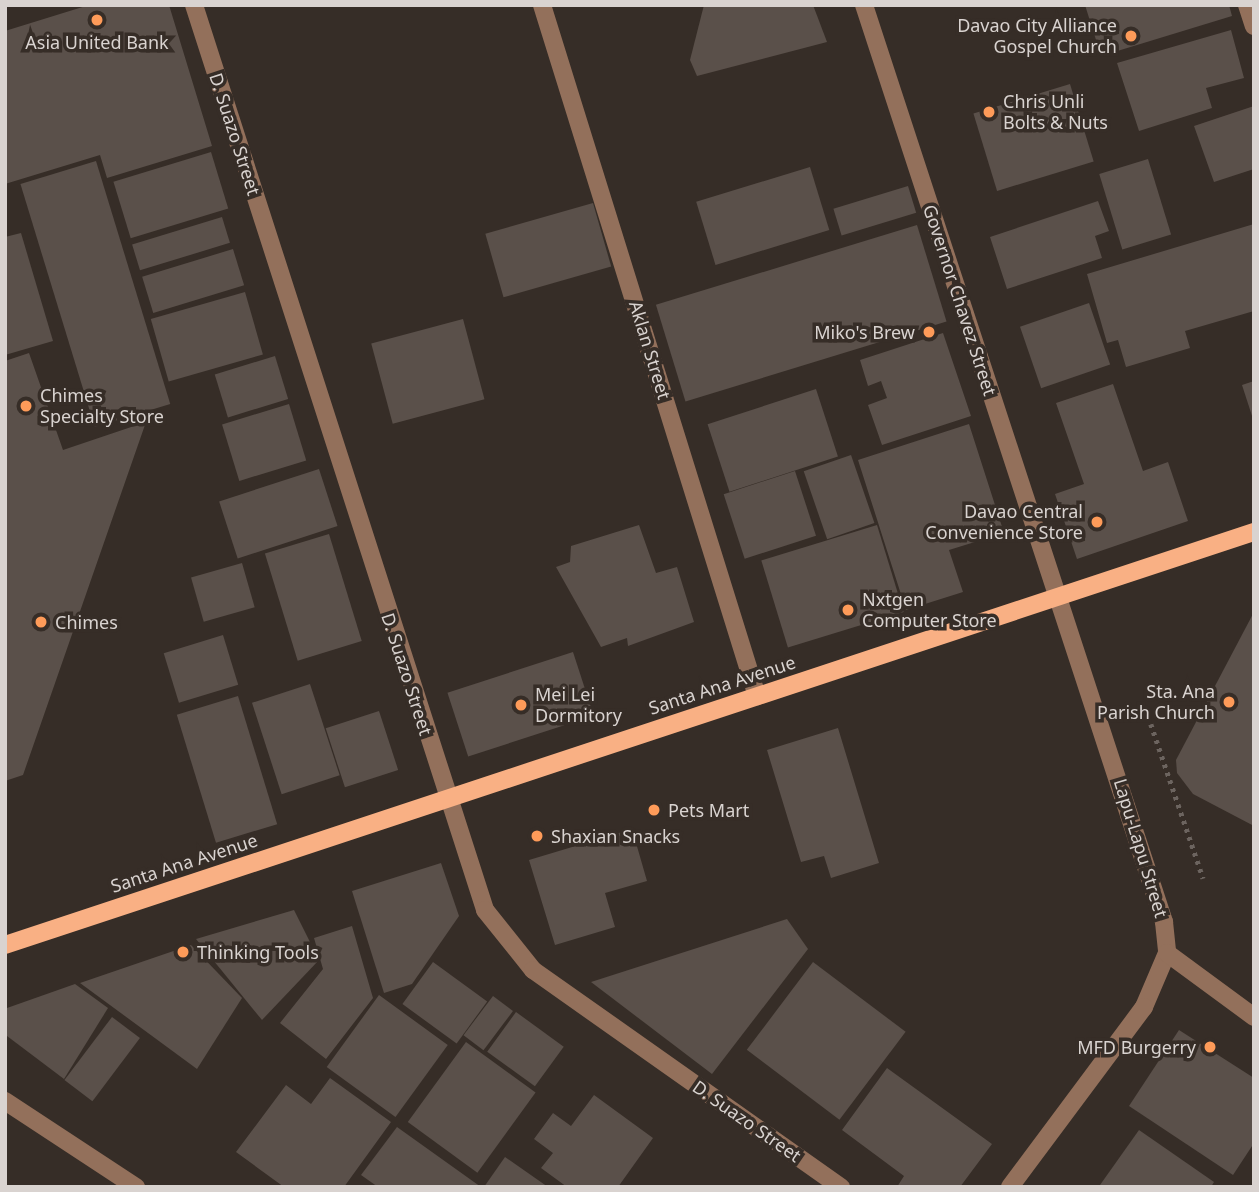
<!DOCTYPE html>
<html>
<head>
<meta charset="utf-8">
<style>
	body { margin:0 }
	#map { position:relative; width:1259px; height:1192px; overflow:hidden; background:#362d27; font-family:"Noto Sans",sans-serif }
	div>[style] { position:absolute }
	.building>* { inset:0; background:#5a504a; transform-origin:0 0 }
	.path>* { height:4.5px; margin-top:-2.25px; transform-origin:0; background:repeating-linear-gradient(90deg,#6c645f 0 3.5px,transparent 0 8.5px) }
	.minor>* { height:18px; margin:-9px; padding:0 9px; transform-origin:9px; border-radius:9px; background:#93705b }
	.major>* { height:18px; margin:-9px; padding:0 9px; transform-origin:9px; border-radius:9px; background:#f9b084 }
	.dots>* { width:19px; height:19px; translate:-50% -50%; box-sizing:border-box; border:4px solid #362d27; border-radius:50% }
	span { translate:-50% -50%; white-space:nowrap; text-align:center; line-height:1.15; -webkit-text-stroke:7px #362d27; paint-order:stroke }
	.poi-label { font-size:18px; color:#d9d3d0 }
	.right { translate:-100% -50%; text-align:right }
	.left { translate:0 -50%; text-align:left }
	.street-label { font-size:18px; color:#d9d3d0 }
	.frame { position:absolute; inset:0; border:7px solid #d9d3d0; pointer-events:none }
</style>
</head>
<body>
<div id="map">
	<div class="building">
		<i style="clip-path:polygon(89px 5px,169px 5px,212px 146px,107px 178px,100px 155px,5px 184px,5px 31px)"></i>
		<i style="clip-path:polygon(704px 5px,813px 5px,827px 42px,697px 76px,690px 60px)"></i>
		<i style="clip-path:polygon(1085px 5px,1229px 5px,1232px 16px,1101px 56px)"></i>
		<i style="clip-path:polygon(1231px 30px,1244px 78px,1206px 88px,1212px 108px,1139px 131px,1117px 63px)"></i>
		<i style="left:1070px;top:84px;width:81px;height:101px;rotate:73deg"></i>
		<i style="clip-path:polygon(1254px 106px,1254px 169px,1214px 182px,1194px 126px)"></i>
		<i style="left:211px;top:152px;width:59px;height:102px;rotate:73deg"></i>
		<i style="left:1148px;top:159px;width:79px;height:51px;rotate:73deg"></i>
		<i style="left:96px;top:161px;width:254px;height:79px;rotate:73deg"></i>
		<i style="left:810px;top:167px;width:66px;height:119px;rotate:73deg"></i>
		<i style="left:908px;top:186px;width:28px;height:78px;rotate:73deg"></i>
		<i style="clip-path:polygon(1098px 201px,1109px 231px,1095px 236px,1102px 258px,1007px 289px,990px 237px)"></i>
		<i style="left:593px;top:203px;width:66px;height:112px;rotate:74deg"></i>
		<i style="left:222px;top:217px;width:27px;height:94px;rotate:73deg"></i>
		<i style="clip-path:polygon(1254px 224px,1254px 311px,1185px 331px,1190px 348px,1126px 367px,1118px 340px,1107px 343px,1087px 274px)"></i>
		<i style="left:917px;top:225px;width:101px;height:273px;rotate:73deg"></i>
		<i style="clip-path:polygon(21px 233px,53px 341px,5px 355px,5px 237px)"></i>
		<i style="left:233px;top:249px;width:38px;height:95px;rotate:73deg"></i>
		<i style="left:245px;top:292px;width:65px;height:98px;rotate:74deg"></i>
		<i style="left:1089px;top:303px;width:65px;height:73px;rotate:71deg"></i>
		<i style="left:463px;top:319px;width:83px;height:95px;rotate:75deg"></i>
		<i style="clip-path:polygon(943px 333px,971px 416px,882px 445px,868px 405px,887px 398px,881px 381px,868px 386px,860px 360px)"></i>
		<i style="clip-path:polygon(29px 353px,63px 450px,146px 422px,23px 775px,5px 781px,5px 361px)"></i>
		<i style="left:275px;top:356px;width:45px;height:63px;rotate:73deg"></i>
		<i style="clip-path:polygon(1254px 381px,1254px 419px,1253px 419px,1242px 385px)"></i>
		<i style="clip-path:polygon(1113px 384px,1143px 471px,1168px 462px,1188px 521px,1077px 559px,1055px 494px,1084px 484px,1056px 403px)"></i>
		<i style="left:816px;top:389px;width:71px;height:114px;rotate:72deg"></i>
		<i style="left:289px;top:404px;width:59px;height:70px;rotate:73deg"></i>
		<i style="clip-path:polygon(969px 424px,1004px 533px,949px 550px,963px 592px,906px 610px,858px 460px)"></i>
		<i style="left:851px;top:455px;width:72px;height:50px;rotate:71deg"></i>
		<i style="left:319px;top:469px;width:60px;height:105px;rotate:72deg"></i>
		<i style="left:795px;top:471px;width:68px;height:75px;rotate:72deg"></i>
		<i style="clip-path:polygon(639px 525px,656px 573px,677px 567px,694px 622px,628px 646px,627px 638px,601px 647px,556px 567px,570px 562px,571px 546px)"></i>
		<i style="left:877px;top:525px;width:91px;height:121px;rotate:73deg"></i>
		<i style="left:329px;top:534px;width:112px;height:67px;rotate:73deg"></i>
		<i style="left:242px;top:563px;width:46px;height:53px;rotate:74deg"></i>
		<i style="clip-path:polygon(1254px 612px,1254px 826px,1193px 794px,1177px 773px,1176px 760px)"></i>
		<i style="left:223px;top:635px;width:52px;height:62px;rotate:73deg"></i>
		<i style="left:573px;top:652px;width:67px;height:132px;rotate:72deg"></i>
		<i style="left:310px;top:684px;width:96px;height:61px;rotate:72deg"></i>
		<i style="left:238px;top:696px;width:134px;height:64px;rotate:73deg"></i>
		<i style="left:379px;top:711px;width:62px;height:56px;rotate:72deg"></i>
		<i style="clip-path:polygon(838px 728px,879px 863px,831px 878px,824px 856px,801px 862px,767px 750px)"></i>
		<i style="clip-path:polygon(632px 829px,647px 881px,605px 893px,615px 927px,555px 945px,529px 860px)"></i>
		<i style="clip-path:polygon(441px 863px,459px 916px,412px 984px,384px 993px,352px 891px)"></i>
		<i style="clip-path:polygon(294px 910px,319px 960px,262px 1020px,196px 939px)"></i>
		<i style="clip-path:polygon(787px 919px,808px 949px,712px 1074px,591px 982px)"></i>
		<i style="clip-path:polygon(352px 926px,373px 998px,326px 1059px,280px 1023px,323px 969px,314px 938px)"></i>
		<i style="clip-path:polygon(191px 945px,242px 998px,197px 1069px,80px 983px)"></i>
		<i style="left:433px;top:962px;width:67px;height:52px;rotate:36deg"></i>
		<i style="left:813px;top:962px;width:116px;height:110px;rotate:37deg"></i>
		<i style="clip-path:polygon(75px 984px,108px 1008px,64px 1079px,7px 1036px,7px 1008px)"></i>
		<i style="left:379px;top:995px;width:85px;height:89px;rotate:36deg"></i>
		<i style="left:493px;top:996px;width:25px;height:49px;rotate:37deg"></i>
		<i style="left:516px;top:1012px;width:59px;height:49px;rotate:36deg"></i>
		<i style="left:112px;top:1017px;width:35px;height:79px;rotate:37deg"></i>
		<i style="clip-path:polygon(1179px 1030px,1254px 1078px,1254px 1143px,1233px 1175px,1129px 1106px)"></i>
		<i style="left:466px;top:1042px;width:86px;height:99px;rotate:36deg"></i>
		<i style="clip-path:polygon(887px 1068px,992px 1144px,960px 1187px,897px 1187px,904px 1176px,842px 1130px)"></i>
		<i style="clip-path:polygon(330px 1078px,391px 1122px,344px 1187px,284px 1187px,236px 1152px,286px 1085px,311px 1104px)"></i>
		<i style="clip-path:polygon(594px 1095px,653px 1138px,618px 1187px,567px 1187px,541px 1168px,553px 1153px,534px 1139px,553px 1113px,571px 1126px)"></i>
		<i style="clip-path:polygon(397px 1127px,481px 1187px,378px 1187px,361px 1175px)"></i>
		<i style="clip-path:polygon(1139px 1130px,1214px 1182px,1211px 1187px,1100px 1185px)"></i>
		<i style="clip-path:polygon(505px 1157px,548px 1187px,484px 1187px)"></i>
	</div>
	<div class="path">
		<i style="left:1151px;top:724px;width:163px;rotate:71.3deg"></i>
	</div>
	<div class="minor">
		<i style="left:194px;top:5px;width:951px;rotate:72.17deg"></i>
		<i style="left:485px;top:910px;width:77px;rotate:51.3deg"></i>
		<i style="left:533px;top:970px;width:377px;rotate:35.2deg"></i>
		<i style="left:542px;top:5px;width:724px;rotate:72.72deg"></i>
		<i style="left:864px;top:5px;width:965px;rotate:71.88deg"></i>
		<i style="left:1164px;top:922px;width:31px;rotate:84deg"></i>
		<i style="left:1167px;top:953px;width:59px;rotate:113.1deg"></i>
		<i style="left:1144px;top:1007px;width:224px;rotate:126.7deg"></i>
		<i style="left:1247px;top:5px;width:22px;rotate:72deg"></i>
		<i style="left:1167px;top:953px;width:108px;rotate:36.3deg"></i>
		<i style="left:5px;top:1101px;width:157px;rotate:33.3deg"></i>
	</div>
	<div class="major">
		<i style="left:5px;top:945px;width:1316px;rotate:-18.3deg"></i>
	</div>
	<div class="dots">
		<i style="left:97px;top:20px;background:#fe9b59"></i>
		<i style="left:1131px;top:36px;background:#fe9b59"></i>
		<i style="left:989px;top:112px;background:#fe9b59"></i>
		<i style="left:929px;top:332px;background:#fe9b59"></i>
		<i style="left:26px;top:406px;background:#fe9b59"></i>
		<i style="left:1097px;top:522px;background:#fe9b59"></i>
		<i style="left:848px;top:610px;background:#fe9b59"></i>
		<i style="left:41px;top:622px;background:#fe9b59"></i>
		<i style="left:1229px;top:702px;background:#fe9b59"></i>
		<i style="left:521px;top:705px;background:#fe9b59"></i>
		<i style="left:654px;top:810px;background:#fe9b59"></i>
		<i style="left:537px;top:836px;background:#fe9b59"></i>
		<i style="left:183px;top:952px;background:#fe9b59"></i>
		<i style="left:1210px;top:1047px;background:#fe9b59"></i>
	</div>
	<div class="poi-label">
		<span class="right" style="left:1117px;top:36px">Davao City Alliance<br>Gospel Church</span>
		<span style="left:97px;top:42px">Asia United Bank</span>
		<span class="left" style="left:1003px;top:112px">Chris Unli<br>Bolts &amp; Nuts</span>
		<span class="right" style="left:915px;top:332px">Miko's Brew</span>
		<span class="left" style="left:40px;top:406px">Chimes<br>Specialty Store</span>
		<span class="right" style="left:1083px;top:522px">Davao Central<br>Convenience Store</span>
		<span class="left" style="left:862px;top:610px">Nxtgen<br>Computer Store</span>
		<span class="left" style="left:55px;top:622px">Chimes</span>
		<span class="right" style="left:1215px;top:702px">Sta. Ana<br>Parish Church</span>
		<span class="left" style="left:535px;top:705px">Mei Lei<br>Dormitory</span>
		<span class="left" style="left:668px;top:810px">Pets Mart</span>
		<span class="left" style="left:551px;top:836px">Shaxian Snacks</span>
		<span class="left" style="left:197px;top:952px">Thinking Tools</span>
		<span class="right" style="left:1196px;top:1047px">MFD Burgerry</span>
	</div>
	<div class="street-label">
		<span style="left:235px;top:134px;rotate:72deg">D. Suazo Street</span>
		<span style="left:960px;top:300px;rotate:72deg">Governor Chavez Street</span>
		<span style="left:650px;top:350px;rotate:73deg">Aklan Street</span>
		<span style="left:407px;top:674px;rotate:72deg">D. Suazo Street</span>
		<span style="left:722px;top:685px;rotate:-18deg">Santa Ana Avenue</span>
		<span style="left:1141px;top:848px;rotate:73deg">Lapu-Lapu Street</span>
		<span style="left:184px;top:863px;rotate:-18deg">Santa Ana Avenue</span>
		<span style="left:747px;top:1121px;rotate:35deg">D. Suazo Street</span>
	</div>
	<div class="frame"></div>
</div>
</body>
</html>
